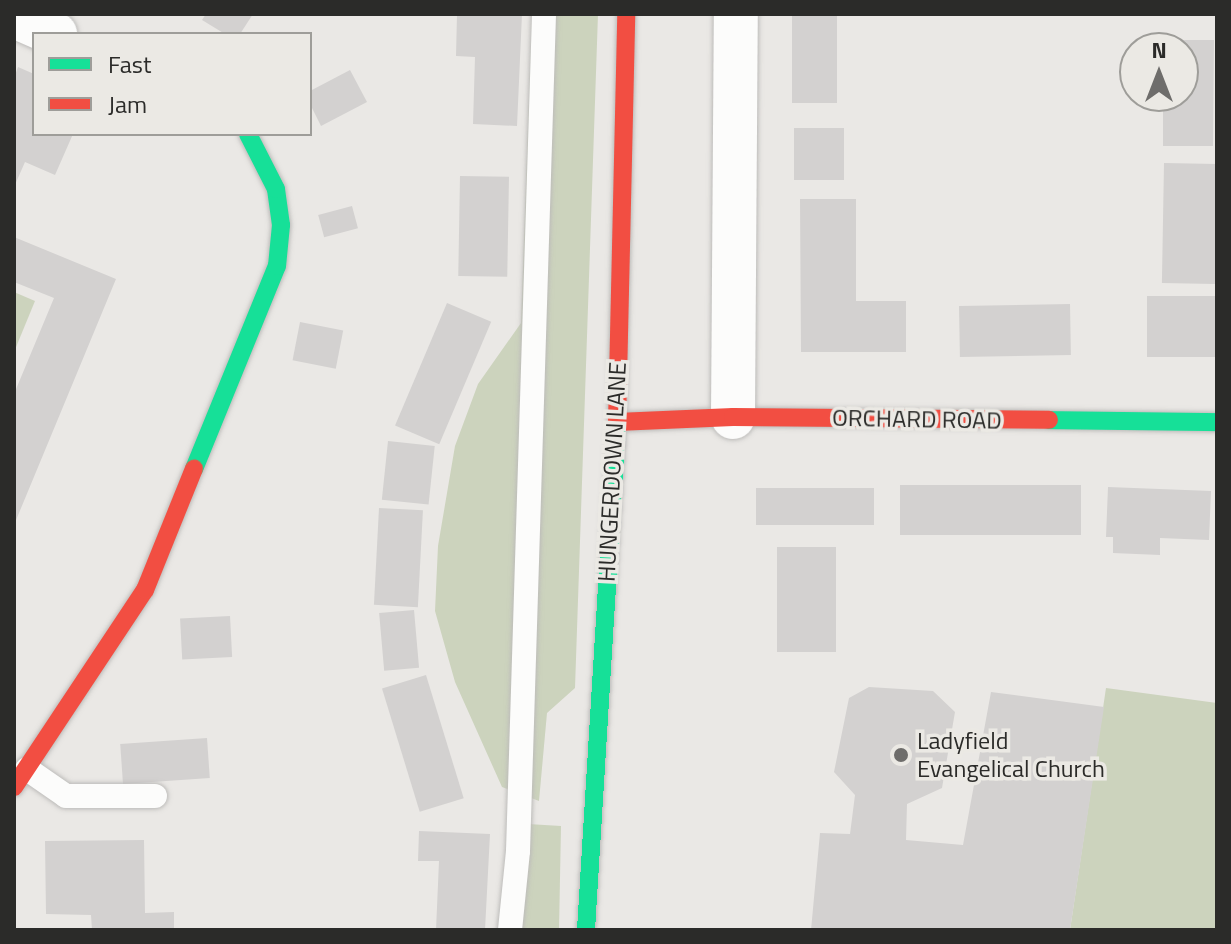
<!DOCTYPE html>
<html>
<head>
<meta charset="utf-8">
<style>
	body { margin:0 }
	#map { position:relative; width:1231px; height:944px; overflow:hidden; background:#eae8e5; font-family:"Titillium Web",sans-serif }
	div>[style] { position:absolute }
	.green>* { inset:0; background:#ccd3bd }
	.building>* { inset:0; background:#d3d1d0; transform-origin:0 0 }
	.roads { filter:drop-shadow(0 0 2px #bdbcba) drop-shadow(0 0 2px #bdbcba) }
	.lane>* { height:24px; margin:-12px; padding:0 12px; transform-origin:12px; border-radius:12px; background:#fcfcfb }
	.street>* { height:44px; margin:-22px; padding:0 22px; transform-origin:22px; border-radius:22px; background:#fcfcfb }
	.fast>* { height:18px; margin:-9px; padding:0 9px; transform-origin:9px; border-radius:9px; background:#16e098 }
	.jam>* { height:18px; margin:-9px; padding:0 9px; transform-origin:9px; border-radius:9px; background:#f24e42 }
	.dots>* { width:22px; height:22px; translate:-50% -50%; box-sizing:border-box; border:4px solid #ebe9e4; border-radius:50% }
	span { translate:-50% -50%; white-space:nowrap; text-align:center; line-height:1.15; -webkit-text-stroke:7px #ebe9e4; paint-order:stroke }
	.street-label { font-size:24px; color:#2b2b29 }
	.poi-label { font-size:24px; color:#2b2b29 }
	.left { translate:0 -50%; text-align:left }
	.frame { position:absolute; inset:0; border:16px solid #2b2b29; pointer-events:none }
	.legend { position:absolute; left:32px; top:32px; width:280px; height:104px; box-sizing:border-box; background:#ebe9e4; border:2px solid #9e9d99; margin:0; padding:10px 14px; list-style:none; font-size:24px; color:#2b2b29 }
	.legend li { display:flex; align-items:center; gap:16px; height:40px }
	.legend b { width:40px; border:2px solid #9e9d99 }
	.north { position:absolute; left:1119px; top:32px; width:80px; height:80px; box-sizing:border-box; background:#ebe9e4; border:2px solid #9e9d99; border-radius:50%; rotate:0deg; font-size:22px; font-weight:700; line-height:32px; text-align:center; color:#2b2b29 }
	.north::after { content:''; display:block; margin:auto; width:28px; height:36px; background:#6e6d6b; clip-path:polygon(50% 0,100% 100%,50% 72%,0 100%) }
</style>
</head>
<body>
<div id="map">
	<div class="green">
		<i style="clip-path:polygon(532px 14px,598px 14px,575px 688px,547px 713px,539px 801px,502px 787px,455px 682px,435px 611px,438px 546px,455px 446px,478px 384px,521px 323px)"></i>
		<i style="clip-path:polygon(14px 292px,35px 301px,14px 352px)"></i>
		<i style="clip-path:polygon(1106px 688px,1217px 703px,1217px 930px,1070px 930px)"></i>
		<i style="clip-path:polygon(528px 824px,561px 826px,559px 930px,519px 930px)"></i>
	</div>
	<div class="building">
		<i style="clip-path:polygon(206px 14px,253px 14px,240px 34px,225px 34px,202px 20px)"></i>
		<i style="clip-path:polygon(457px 14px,522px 14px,517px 126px,473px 124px,475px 57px,456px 56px)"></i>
		<i style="left:792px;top:14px;width:45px;height:89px"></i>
		<i style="clip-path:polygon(1164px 40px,1214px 40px,1213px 146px,1163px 146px,1163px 96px,1183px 96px,1183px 48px,1163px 48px)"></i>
		<i style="clip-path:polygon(18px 67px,34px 74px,34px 134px,73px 134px,55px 175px,25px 162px,14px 187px,14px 78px)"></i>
		<i style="clip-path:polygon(350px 70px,367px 102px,321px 126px,310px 104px,310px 91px)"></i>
		<i style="left:794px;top:128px;width:50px;height:52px"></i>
		<i style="left:1164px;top:163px;width:53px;height:120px;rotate:1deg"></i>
		<i style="left:460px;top:176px;width:49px;height:100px;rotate:1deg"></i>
		<i style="clip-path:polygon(800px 199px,856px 199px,856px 301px,906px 301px,906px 352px,801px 352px)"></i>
		<i style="left:352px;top:206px;width:23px;height:35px;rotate:75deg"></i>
		<i style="clip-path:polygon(14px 237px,116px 279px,14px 525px,14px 394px,54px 298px,14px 282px)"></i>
		<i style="left:1215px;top:296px;width:61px;height:68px;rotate:90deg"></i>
		<i style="left:447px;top:303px;width:48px;height:133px;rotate:23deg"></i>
		<i style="left:1070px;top:304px;width:51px;height:111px;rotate:89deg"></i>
		<i style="left:300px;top:322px;width:44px;height:39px;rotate:11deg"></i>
		<i style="left:388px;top:441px;width:47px;height:59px;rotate:6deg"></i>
		<i style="left:900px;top:485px;width:181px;height:50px"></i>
		<i style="clip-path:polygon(1108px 487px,1211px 491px,1209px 540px,1160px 538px,1160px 555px,1113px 553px,1113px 537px,1106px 537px)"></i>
		<i style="left:756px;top:488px;width:118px;height:37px"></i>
		<i style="left:379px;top:508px;width:44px;height:97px;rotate:3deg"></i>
		<i style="left:777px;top:547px;width:59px;height:105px"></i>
		<i style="left:414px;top:610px;width:58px;height:35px;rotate:85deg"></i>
		<i style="left:230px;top:616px;width:41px;height:50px;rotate:87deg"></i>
		<i style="left:426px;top:675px;width:129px;height:46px;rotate:73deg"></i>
		<i style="clip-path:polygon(869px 687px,933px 691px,955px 712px,942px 788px,907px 804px,906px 840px,963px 845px,991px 692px,1104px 707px,1070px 930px,811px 930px,820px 833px,850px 834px,855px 795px,834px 772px,849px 698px)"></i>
		<i style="left:207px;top:738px;width:40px;height:87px;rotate:86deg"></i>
		<i style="clip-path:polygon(419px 831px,490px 834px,485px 930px,436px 930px,439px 861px,418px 861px)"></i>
		<i style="clip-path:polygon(144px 840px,145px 913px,174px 912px,174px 930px,92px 930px,91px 915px,46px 914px,45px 841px)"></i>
	</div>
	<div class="roads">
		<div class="lane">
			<i style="left:27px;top:769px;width:47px;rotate:34.7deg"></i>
			<i style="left:66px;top:796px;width:89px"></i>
			<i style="left:510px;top:930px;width:79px;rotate:-84.2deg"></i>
			<i style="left:518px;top:851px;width:837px;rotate:-88.22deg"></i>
		</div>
		<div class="street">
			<i style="left:14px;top:16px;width:45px;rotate:23.7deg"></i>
			<i style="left:733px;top:417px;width:403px;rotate:-89.6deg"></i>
		</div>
		<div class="fast">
			<i style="left:1049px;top:420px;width:168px;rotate:0.7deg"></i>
			<i style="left:194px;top:469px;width:219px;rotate:-67.8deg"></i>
			<i style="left:277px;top:266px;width:41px;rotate:-84.4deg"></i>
			<i style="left:281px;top:225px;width:36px;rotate:-98deg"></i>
			<i style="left:276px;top:189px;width:62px;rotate:-117deg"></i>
			<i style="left:586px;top:930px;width:508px;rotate:-86.5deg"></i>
		</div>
		<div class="jam">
			<i style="left:617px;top:422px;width:116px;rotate:-2.5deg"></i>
			<i style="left:733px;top:417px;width:316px;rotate:0.5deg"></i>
			<i style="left:617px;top:423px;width:409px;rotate:-88.7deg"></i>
			<i style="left:14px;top:787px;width:237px;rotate:-56.4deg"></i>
			<i style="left:145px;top:590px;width:131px;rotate:-68deg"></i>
		</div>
	</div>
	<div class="dots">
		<i style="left:901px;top:755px;background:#6e6d6b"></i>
	</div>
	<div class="street-label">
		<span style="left:917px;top:419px;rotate:1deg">ORCHARD ROAD</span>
		<span style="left:612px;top:472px;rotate:-87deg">HUNGERDOWN LANE</span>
	</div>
	<div class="poi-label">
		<span class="left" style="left:917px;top:755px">Ladyfield<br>Evangelical Church</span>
	</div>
	<div class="frame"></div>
	<ul class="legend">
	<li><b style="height:10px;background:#16e098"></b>Fast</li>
	<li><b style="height:10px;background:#f24e42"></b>Jam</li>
	</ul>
	<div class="north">N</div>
</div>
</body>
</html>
